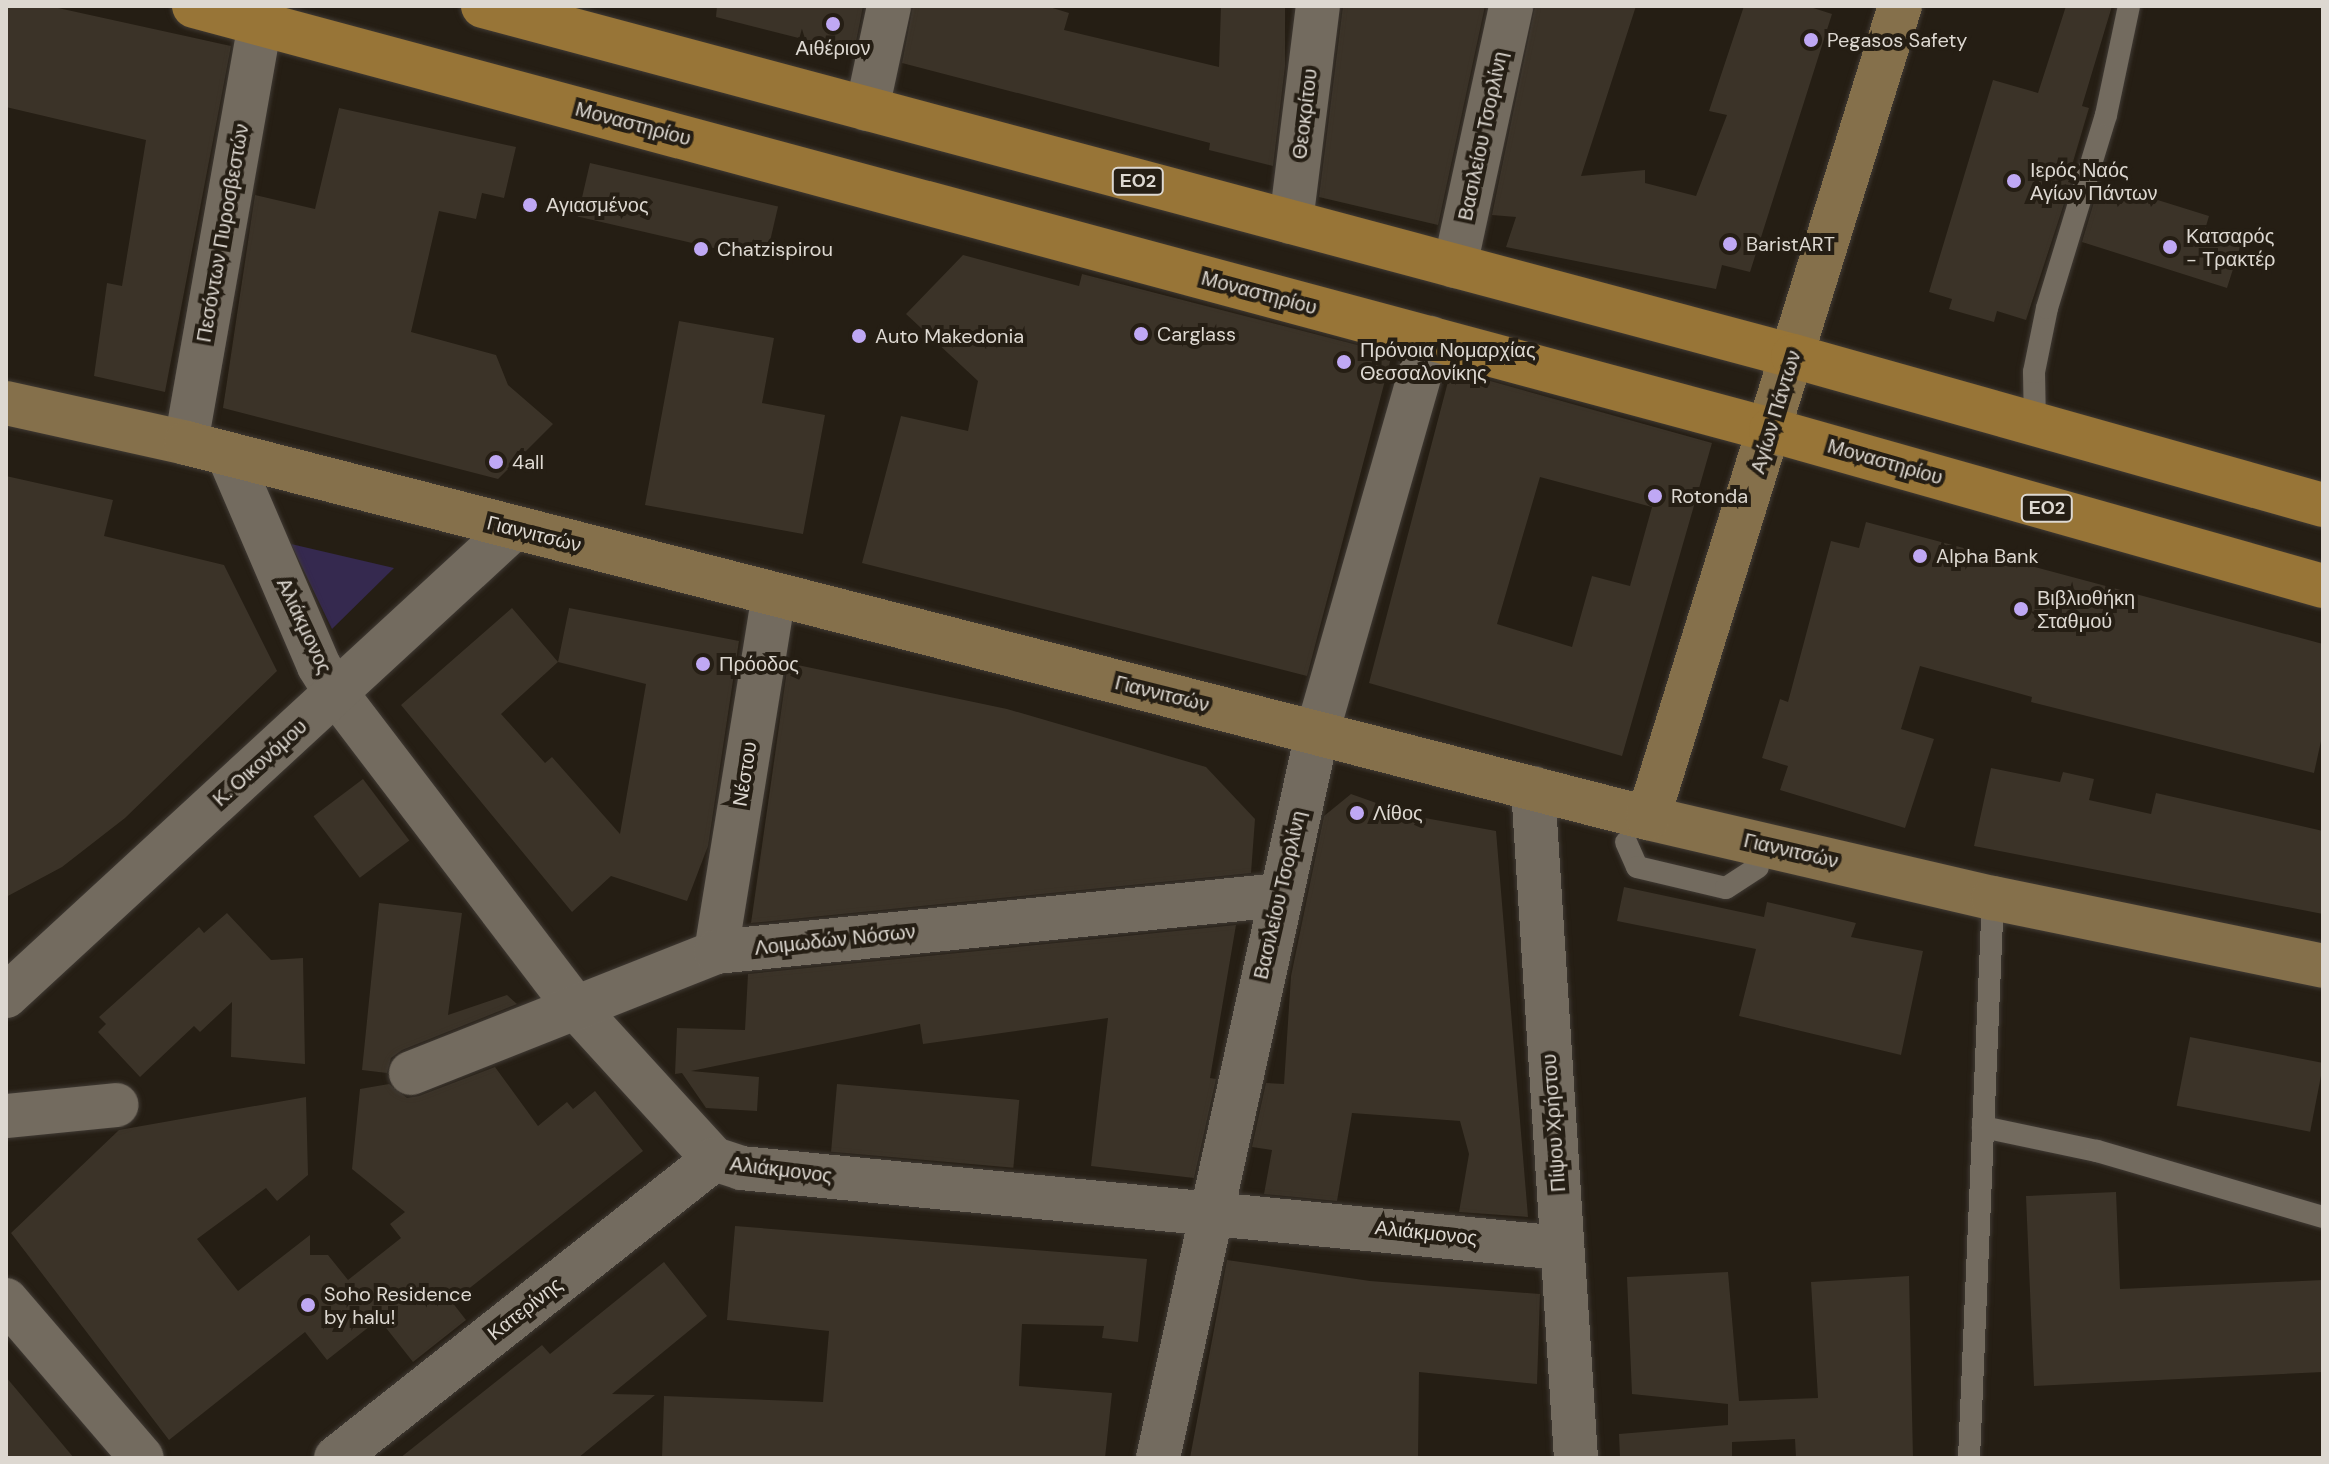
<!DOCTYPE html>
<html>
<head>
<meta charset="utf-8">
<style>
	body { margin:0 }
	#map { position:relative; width:2329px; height:1464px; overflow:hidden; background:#251e14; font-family:"DM Sans",sans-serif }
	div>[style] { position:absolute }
	.green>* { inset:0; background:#35294f }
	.building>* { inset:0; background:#3b3328; transform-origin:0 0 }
	.roads { filter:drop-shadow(0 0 2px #403a34) drop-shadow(0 0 2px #403a34) }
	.lane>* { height:22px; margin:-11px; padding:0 11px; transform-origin:11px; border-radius:11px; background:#736b5f }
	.street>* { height:44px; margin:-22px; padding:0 22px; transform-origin:22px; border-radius:22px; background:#736b5f }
	.secondary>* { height:44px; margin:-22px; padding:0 22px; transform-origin:22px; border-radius:22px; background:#85704b }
	.primary>* { height:44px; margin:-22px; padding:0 22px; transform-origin:22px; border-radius:22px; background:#987537 }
	.dots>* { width:22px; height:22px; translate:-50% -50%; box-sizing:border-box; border:4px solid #251e14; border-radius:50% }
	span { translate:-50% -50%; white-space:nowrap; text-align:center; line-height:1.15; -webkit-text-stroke:8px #251e14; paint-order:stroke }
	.shield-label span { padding:2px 6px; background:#251e14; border:2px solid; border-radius:6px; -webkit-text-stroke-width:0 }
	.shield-label { font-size:18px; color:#ddd8d1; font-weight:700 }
	.poi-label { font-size:20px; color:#ddd8d1 }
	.left { translate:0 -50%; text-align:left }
	.street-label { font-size:20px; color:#ddd8d1 }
	.frame { position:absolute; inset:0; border:8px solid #ddd8d1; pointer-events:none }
</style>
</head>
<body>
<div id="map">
	<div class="green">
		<i style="clip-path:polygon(291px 544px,394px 568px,332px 629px)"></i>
	</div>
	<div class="building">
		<i style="clip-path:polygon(6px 6px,49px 6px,231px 46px,165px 392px,94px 376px,107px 283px,122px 286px,146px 140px,6px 107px)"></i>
		<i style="clip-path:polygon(717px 6px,863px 6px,854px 52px,716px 17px)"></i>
		<i style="clip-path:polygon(913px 6px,1046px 6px,1069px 13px,1064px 30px,1219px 67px,1221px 6px,1285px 6px,1285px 66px,1273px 166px,1209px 150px,1210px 143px,902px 63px)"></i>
		<i style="clip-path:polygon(1343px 6px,1485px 6px,1438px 225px,1319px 197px)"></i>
		<i style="clip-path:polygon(1535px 6px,1636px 6px,1581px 176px,1645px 170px,1645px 183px,1696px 196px,1727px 115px,1709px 111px,1744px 6px,1807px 6px,1832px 14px,1750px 272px,1722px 265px,1716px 289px,1506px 247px,1516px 217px,1492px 215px)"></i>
		<i style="clip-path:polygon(2066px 6px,2112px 6px,2082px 106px,2089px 108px,2070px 172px,2074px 173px,2026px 320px,1997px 311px,1994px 322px,1949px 309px,1952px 299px,1929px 292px,1993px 80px,2038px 93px)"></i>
		<i style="clip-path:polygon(339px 108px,516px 147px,504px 198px,482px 193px,476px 219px,439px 211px,411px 332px,496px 355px,508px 385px,553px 424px,498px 479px,223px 408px,255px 195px,315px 209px)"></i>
		<i style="left:590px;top:163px;width:193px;height:55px;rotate:13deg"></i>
		<i style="clip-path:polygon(2100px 182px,2209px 216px,2204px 233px,2241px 244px,2227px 288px,2082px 242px)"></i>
		<i style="clip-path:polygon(963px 255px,1079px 286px,1082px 274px,1392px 354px,1307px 676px,862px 563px,901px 416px,968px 431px,978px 381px,906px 314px)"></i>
		<i style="clip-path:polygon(679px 321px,774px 338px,762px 403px,825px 415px,803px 534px,645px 505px)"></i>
		<i style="clip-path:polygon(evenodd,1451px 370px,1712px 443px,1622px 756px,1369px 683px,1451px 370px,1540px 477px,1652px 507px,1630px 586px,1592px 576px,1572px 647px,1497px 624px,1540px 477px)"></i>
		<i style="clip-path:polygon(6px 476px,113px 500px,104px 536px,224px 565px,277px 671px,125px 818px,62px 867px,6px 897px)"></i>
		<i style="clip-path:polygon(1866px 522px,2323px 644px,2323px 732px,2314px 773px,2031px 702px,2032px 697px,1920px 666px,1901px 729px,1934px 739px,1905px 828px,1780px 790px,1788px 766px,1762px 758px,1780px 699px,1788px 702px,1831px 541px,1859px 548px)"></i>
		<i style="clip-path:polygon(evenodd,512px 608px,558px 662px,569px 608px,739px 641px,708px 846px,687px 901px,611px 876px,572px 912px,401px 705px,512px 608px,558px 662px,646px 684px,620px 834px,552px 757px,545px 763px,501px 714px,558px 662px)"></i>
		<i style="clip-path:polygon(788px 663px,1007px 709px,1206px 767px,1255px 819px,1251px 873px,751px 923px)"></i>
		<i style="clip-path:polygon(1991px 768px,2060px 782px,2063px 772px,2094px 779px,2089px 800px,2151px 814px,2156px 793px,2323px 831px,2323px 914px,1974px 846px)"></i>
		<i style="left:363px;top:779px;width:77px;height:62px;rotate:53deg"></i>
		<i style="clip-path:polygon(1351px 794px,1382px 805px,1381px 810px,1496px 831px,1528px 1217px,1459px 1212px,1469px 1154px,1460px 1121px,1352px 1113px,1337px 1201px,1264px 1194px,1272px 1150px,1252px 1147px,1266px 1083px,1284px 1084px,1291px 976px,1324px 816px)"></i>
		<i style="clip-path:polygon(1624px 887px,1764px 917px,1767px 902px,1856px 923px,1851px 937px,1923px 951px,1901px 1055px,1739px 1016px,1756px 949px,1617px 921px)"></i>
		<i style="clip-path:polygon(379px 903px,462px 913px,448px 1015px,507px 995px,517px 1004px,402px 1050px,391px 1058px,387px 1073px,362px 1070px)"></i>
		<i style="clip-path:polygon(227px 913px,271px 960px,303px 958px,305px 1064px,231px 1057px,232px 1002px,200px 1032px,194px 1026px,140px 1077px,98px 1032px,106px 1024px,99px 1017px,199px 927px,204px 933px)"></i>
		<i style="clip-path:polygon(1236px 925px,1210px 1078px,1216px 1079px,1194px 1178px,1091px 1166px,1108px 1018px,923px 1044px,920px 1024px,691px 1071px,759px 1077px,757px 1111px,706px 1108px,682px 1073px,675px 1074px,677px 1028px,745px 1030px,748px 974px)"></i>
		<i style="left:2190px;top:1037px;width:136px;height:70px;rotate:11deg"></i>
		<i style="clip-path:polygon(495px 1067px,538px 1126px,567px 1102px,573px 1109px,595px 1091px,643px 1151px,452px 1302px,466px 1320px,413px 1362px,379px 1319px,327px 1360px,305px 1332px,169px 1440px,11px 1233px,119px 1130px,306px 1097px,308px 1175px,277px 1201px,266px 1188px,197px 1239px,238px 1291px,310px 1235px,310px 1255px,328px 1255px,348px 1280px,401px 1238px,390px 1224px,405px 1212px,352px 1169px,360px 1089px,389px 1084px,407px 1098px,419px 1096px)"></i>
		<i style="left:837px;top:1084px;width:183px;height:68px;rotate:5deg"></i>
		<i style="clip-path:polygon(2116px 1192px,2120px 1289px,2323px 1280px,2323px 1372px,2034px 1386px,2026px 1196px)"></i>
		<i style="clip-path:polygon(735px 1226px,1147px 1259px,1138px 1342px,1102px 1338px,1104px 1326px,1022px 1324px,1019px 1386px,1112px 1393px,1105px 1458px,662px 1458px,664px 1396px,823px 1402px,829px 1331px,727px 1320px)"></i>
		<i style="clip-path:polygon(1227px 1260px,1370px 1281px,1540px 1294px,1537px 1384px,1419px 1372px,1418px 1458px,1190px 1458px)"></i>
		<i style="clip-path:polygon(664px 1262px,707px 1316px,612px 1394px,655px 1395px,578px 1458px,400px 1458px,542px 1345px,550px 1354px)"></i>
		<i style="clip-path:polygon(1728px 1272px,1739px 1401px,1818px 1398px,1811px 1282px,1909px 1276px,1913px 1458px,1796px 1458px,1795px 1439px,1732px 1442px,1732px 1458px,1620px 1458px,1619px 1434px,1728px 1425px,1728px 1404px,1632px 1394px,1627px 1277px)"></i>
		<i style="clip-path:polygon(6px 1377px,74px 1458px,6px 1458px)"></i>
	</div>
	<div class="roads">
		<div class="lane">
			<i style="left:2035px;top:425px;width:53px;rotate:-91.1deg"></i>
			<i style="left:2034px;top:372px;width:65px;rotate:-78.5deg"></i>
			<i style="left:2047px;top:308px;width:202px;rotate:-73deg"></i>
			<i style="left:2106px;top:115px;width:111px;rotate:-78.1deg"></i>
			<i style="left:1626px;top:842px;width:27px;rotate:66deg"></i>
			<i style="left:1637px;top:867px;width:91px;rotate:13.3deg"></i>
			<i style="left:1726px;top:888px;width:38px;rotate:-33deg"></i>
			<i style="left:1983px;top:1127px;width:116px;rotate:11.9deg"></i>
			<i style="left:2097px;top:1151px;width:235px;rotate:16.3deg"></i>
			<i style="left:1969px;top:1458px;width:561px;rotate:-87.55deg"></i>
		</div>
		<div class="street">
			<i style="left:867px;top:109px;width:105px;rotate:-77.9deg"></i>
			<i style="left:1291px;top:222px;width:218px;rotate:-82.9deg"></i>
			<i style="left:1455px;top:266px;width:266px;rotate:-77.8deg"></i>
			<i style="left:186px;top:443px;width:425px;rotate:-80deg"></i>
			<i style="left:229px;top:456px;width:228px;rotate:66.8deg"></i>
			<i style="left:319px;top:666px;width:32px;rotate:58deg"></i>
			<i style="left:336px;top:693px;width:396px;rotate:52.7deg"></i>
			<i style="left:576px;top:1008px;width:205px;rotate:47.6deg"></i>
			<i style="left:714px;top:1159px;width:28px;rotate:18deg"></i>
			<i style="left:741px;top:1168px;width:825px;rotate:5.57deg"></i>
			<i style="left:1533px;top:788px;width:671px;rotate:86.33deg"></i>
			<i style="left:716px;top:952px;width:362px;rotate:-80.8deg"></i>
			<i style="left:6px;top:996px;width:689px;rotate:-42.65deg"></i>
			<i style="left:411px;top:1073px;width:328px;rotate:-21.6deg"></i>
			<i style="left:716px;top:952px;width:567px;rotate:-5.77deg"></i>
			<i style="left:6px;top:1116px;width:111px;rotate:-5.7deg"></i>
			<i style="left:6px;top:1300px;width:208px;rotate:49.3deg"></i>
			<i style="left:336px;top:1458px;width:482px;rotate:-38.3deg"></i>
			<i style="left:1158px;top:1458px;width:742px;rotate:-77.63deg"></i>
			<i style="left:1317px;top:733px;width:411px;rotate:-74deg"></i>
		</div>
		<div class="secondary">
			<i style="left:6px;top:403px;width:184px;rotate:12.5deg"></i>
			<i style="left:186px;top:443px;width:1509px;rotate:14.39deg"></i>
			<i style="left:1648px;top:818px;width:354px;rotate:13.1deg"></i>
			<i style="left:1993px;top:898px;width:337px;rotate:11.6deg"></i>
			<i style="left:1648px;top:818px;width:850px;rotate:-72.76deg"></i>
		</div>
		<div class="primary">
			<i style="left:194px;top:6px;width:1633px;rotate:15.05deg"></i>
			<i style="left:1771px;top:430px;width:574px;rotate:15.78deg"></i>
			<i style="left:483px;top:6px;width:1356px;rotate:14.96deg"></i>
			<i style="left:1793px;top:356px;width:551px;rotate:15.7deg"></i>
		</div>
	</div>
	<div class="dots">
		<i style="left:833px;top:24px;background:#bfa8f4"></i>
		<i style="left:1811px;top:40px;background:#bfa8f4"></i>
		<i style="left:2014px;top:181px;background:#bfa8f4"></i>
		<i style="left:530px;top:205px;background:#bfa8f4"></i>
		<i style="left:1730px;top:244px;background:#bfa8f4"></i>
		<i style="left:2170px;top:247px;background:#bfa8f4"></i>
		<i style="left:701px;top:249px;background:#bfa8f4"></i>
		<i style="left:1141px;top:334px;background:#bfa8f4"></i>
		<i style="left:859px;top:336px;background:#bfa8f4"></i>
		<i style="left:1344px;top:362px;background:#bfa8f4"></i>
		<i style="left:496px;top:462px;background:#bfa8f4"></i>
		<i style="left:1655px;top:496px;background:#bfa8f4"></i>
		<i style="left:1920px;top:556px;background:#bfa8f4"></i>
		<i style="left:2021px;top:609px;background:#bfa8f4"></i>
		<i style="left:703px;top:664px;background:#bfa8f4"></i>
		<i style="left:1357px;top:813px;background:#bfa8f4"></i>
		<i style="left:308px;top:1305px;background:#bfa8f4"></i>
	</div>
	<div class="shield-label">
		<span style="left:1138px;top:181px">ΕΟ2</span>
		<span style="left:2047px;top:508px">ΕΟ2</span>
	</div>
	<div class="poi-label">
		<span class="left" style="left:1827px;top:40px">Pegasos Safety</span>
		<span style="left:833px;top:48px">Αιθέριον</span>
		<span class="left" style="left:2030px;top:182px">Ιερός Ναός<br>Αγίων Πάντων</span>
		<span class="left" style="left:546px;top:205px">Αγιασμένος</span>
		<span class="left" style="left:2186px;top:248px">Κατσαρός<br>- Τρακτέρ</span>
		<span class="left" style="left:1746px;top:244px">BaristART</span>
		<span class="left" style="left:717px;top:249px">Chatzispirou</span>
		<span class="left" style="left:1157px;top:334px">Carglass</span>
		<span class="left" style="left:875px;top:336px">Auto Makedonia</span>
		<span class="left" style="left:1360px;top:362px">Πρόνοια Νομαρχίας<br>Θεσσαλονίκης</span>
		<span class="left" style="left:512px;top:462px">4all</span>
		<span class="left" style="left:1671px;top:496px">Rotonda</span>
		<span class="left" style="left:1936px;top:556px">Alpha Bank</span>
		<span class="left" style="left:2037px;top:610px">Βιβλιοθήκη<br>Σταθμού</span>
		<span class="left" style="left:719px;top:664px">Πρόοδος</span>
		<span class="left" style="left:1373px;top:813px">Λίθος</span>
		<span class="left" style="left:324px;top:1306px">Soho Residence<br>by halu!</span>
	</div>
	<div class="street-label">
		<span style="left:1305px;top:114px;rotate:-83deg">Θεοκρίτου</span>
		<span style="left:633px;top:124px;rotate:15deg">Μοναστηρίου</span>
		<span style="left:1483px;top:136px;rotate:-78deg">Βασιλείου Τσορλίνη</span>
		<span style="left:223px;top:233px;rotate:-80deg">Πεσόντων Πυροσβεστών</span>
		<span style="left:1259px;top:293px;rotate:15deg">Μοναστηρίου</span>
		<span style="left:1776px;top:412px;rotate:-73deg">Αγίων Πάντων</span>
		<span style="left:1885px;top:462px;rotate:16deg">Μοναστηρίου</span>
		<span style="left:534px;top:534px;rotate:14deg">Γιαννιτσών</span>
		<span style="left:304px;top:626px;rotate:65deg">Αλιάκμονος</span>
		<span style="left:1162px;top:694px;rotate:14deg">Γιαννιτσών</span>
		<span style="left:260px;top:763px;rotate:-42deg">Κ. Οικονόμου</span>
		<span style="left:745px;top:774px;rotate:-81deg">Νέστου</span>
		<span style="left:1791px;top:851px;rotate:13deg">Γιαννιτσών</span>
		<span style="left:1280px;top:895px;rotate:-77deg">Βασιλείου Τσορλίνη</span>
		<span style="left:835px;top:940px;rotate:-6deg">Λοιμωδών Νόσων</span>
		<span style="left:1554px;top:1123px;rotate:-94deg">Πίψου Χρήστου</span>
		<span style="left:781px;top:1170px;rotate:7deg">Αλιάκμονος</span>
		<span style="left:1426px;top:1233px;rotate:6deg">Αλιάκμονος</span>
		<span style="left:525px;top:1309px;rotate:-38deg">Κατερίνης</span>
	</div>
	<div class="frame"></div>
</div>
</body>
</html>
